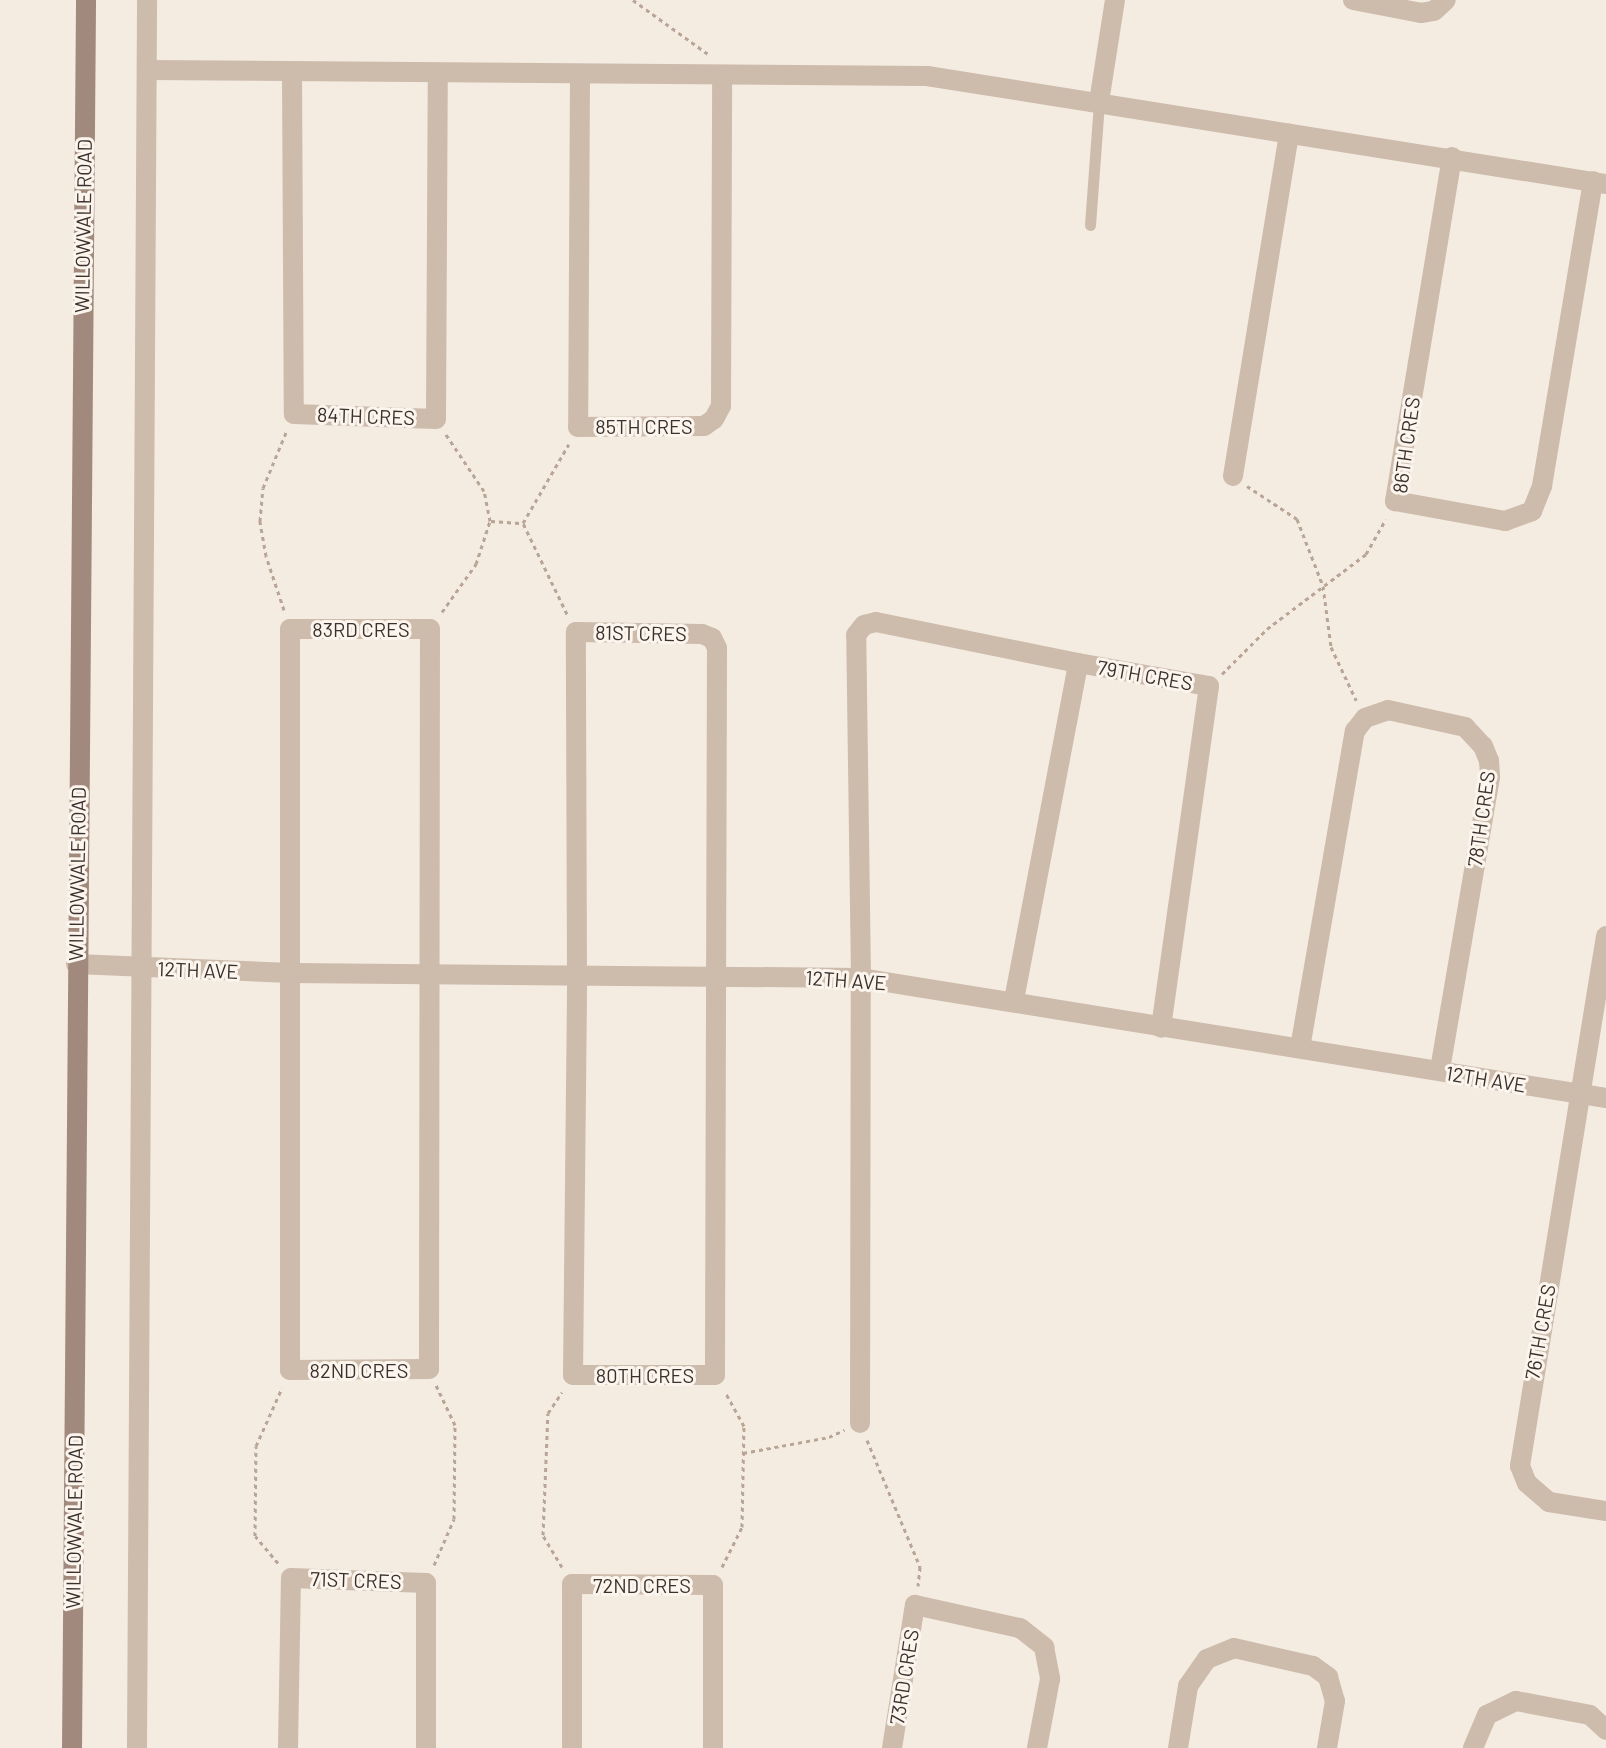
<!DOCTYPE html>
<html>
<head>
<meta charset="utf-8">
<style>
	body { margin:0 }
	#map { position:relative; width:1606px; height:1748px; overflow:hidden; background:#f4ebe1; font-family:Barlow,sans-serif }
	div>[style] { position:absolute }
	.path>* { height:3px; margin-top:-1.5px; transform-origin:0; background:repeating-linear-gradient(90deg,#b9a596 0 4px,transparent 0 8px) }
	.lane>* { height:11px; margin:-5.5px; padding:0 5.5px; transform-origin:5.5px; border-radius:5.5px; background:#cdbbac }
	.street>* { height:20px; margin:-10px; padding:0 10px; transform-origin:10px; border-radius:10px; background:#cdbbac }
	.secondary>* { height:20px; margin:-10px; padding:0 10px; transform-origin:10px; border-radius:10px; background:#a18a7d }
	span { translate:-50% -50%; white-space:nowrap; text-align:center; line-height:1.15; -webkit-text-stroke:6px #fbf5ee; paint-order:stroke }
	.street-label { font-size:20px; color:#3b302b }
</style>
</head>
<body>
<div id="map">
	<div class="path">
		<i style="left:633px;top:0;width:92px;rotate:35.8deg"></i>
		<i style="left:1247px;top:486px;width:60px;rotate:33.4deg"></i>
		<i style="left:1297px;top:519px;width:72px;rotate:68.8deg"></i>
		<i style="left:1323px;top:586px;width:62px;rotate:82.5deg"></i>
		<i style="left:1331px;top:647px;width:59px;rotate:64.7deg"></i>
		<i style="left:491px;top:521px;width:32px;rotate:4deg"></i>
		<i style="left:284px;top:610px;width:57px;rotate:-108.4deg"></i>
		<i style="left:266px;top:556px;width:36px;rotate:-100deg"></i>
		<i style="left:260px;top:521px;width:33px;rotate:-85deg"></i>
		<i style="left:263px;top:488px;width:63px;rotate:-67.5deg"></i>
		<i style="left:442px;top:612px;width:59px;rotate:-54.7deg"></i>
		<i style="left:476px;top:564px;width:45px;rotate:-72deg"></i>
		<i style="left:490px;top:521px;width:31px;rotate:-101deg"></i>
		<i style="left:484px;top:491px;width:70px;rotate:-123.9deg"></i>
		<i style="left:567px;top:614px;width:101px;rotate:-115.8deg"></i>
		<i style="left:523px;top:523px;width:91px;rotate:-59.8deg"></i>
		<i style="left:1222px;top:674px;width:64px;rotate:-45deg"></i>
		<i style="left:1267px;top:629px;width:124px;rotate:-37.1deg"></i>
		<i style="left:1366px;top:554px;width:40px;rotate:-60.3deg"></i>
		<i style="left:867px;top:1440px;width:138px;rotate:67.3deg"></i>
		<i style="left:920px;top:1567px;width:19px;rotate:96deg"></i>
		<i style="left:743px;top:1453px;width:87px;rotate:-10.5deg"></i>
		<i style="left:829px;top:1437px;width:17px;rotate:-25deg"></i>
		<i style="left:278px;top:1563px;width:35px;rotate:-130deg"></i>
		<i style="left:255px;top:1536px;width:90px;rotate:-89.4deg"></i>
		<i style="left:256px;top:1446px;width:64px;rotate:-65.9deg"></i>
		<i style="left:434px;top:1565px;width:50px;rotate:-66.5deg"></i>
		<i style="left:454px;top:1519px;width:94px;rotate:-89.4deg"></i>
		<i style="left:455px;top:1425px;width:44px;rotate:-115.4deg"></i>
		<i style="left:562px;top:1567px;width:37px;rotate:-121deg"></i>
		<i style="left:543px;top:1535px;width:122px;rotate:-87.7deg"></i>
		<i style="left:548px;top:1413px;width:25px;rotate:-56deg"></i>
		<i style="left:722px;top:1567px;width:45px;rotate:-63.4deg"></i>
		<i style="left:742px;top:1527px;width:101px;rotate:-88.9deg"></i>
		<i style="left:744px;top:1426px;width:39px;rotate:-119deg"></i>
	</div>
	<div class="lane">
		<i style="left:1090px;top:225px;width:123px;rotate:-85.8deg"></i>
	</div>
	<div class="street">
		<i style="left:1353px;top:0;width:69px;rotate:10.8deg"></i>
		<i style="left:1421px;top:13px;width:13px;rotate:-9deg"></i>
		<i style="left:1434px;top:11px;width:16px;rotate:-43deg"></i>
		<i style="left:147px;top:70px;width:780px;rotate:0.44deg"></i>
		<i style="left:927px;top:76px;width:688px;rotate:9.04deg"></i>
		<i style="left:292px;top:72px;width:342px;rotate:89.7deg"></i>
		<i style="left:294px;top:414px;width:142px;rotate:2deg"></i>
		<i style="left:436px;top:419px;width:345px;rotate:-89.7deg"></i>
		<i style="left:580px;top:75px;width:352px;rotate:90.3deg"></i>
		<i style="left:578px;top:427px;width:126px;rotate:-0.5deg"></i>
		<i style="left:704px;top:426px;width:12px;rotate:-35deg"></i>
		<i style="left:714px;top:419px;width:15px;rotate:-62deg"></i>
		<i style="left:721px;top:406px;width:329px;rotate:-89.8deg"></i>
		<i style="left:1099px;top:102px;width:103px;rotate:-81.1deg"></i>
		<i style="left:1452px;top:157px;width:349px;rotate:99.4deg"></i>
		<i style="left:1395px;top:501px;width:112px;rotate:10.3deg"></i>
		<i style="left:1505px;top:521px;width:29px;rotate:-20deg"></i>
		<i style="left:1532px;top:511px;width:27px;rotate:-68deg"></i>
		<i style="left:1542px;top:486px;width:309px;rotate:-80.5deg"></i>
		<i style="left:1233px;top:476px;width:347px;rotate:-80.7deg"></i>
		<i style="left:290px;top:629px;width:140px"></i>
		<i style="left:430px;top:629px;width:740px;rotate:90.08deg"></i>
		<i style="left:429px;top:1369px;width:139px;rotate:179.6deg"></i>
		<i style="left:290px;top:1370px;width:741px;rotate:-90deg"></i>
		<i style="left:576px;top:632px;width:126px;rotate:0.9deg"></i>
		<i style="left:702px;top:634px;width:11px;rotate:22deg"></i>
		<i style="left:712px;top:638px;width:11px;rotate:63deg"></i>
		<i style="left:717px;top:648px;width:727px;rotate:90.16deg"></i>
		<i style="left:715px;top:1375px;width:142px;rotate:180deg"></i>
		<i style="left:573px;top:1375px;width:400px;rotate:-89.4deg"></i>
		<i style="left:577px;top:975px;width:343px;rotate:-90.2deg"></i>
		<i style="left:1606px;top:936px;width:537px;rotate:99.22deg"></i>
		<i style="left:1520px;top:1466px;width:18px;rotate:68deg"></i>
		<i style="left:1527px;top:1483px;width:29px;rotate:41deg"></i>
		<i style="left:1549px;top:1502px;width:58px;rotate:9deg"></i>
		<i style="left:76px;top:964px;width:214px;rotate:2.4deg"></i>
		<i style="left:290px;top:973px;width:571px;rotate:0.5deg"></i>
		<i style="left:861px;top:978px;width:755px;rotate:9.15deg"></i>
		<i style="left:1014px;top:1000px;width:343px;rotate:-79.2deg"></i>
		<i style="left:1078px;top:663px;width:133px;rotate:10deg"></i>
		<i style="left:1209px;top:686px;width:345px;rotate:98deg"></i>
		<i style="left:1300px;top:1048px;width:322px;rotate:-80.2deg"></i>
		<i style="left:1355px;top:731px;width:16px;rotate:-52deg"></i>
		<i style="left:1365px;top:718px;width:24px;rotate:-19deg"></i>
		<i style="left:1388px;top:710px;width:79px;rotate:12.4deg"></i>
		<i style="left:1465px;top:727px;width:26px;rotate:47deg"></i>
		<i style="left:1483px;top:746px;width:16px;rotate:68deg"></i>
		<i style="left:1489px;top:761px;width:16px;rotate:86deg"></i>
		<i style="left:1490px;top:777px;width:298px;rotate:99.7deg"></i>
		<i style="left:860px;top:1423px;width:445px;rotate:-89.9deg"></i>
		<i style="left:861px;top:978px;width:343px;rotate:-90.8deg"></i>
		<i style="left:856px;top:635px;width:13px;rotate:-51deg"></i>
		<i style="left:864px;top:625px;width:12px;rotate:-14deg"></i>
		<i style="left:876px;top:622px;width:206px;rotate:11.5deg"></i>
		<i style="left:137px;top:1748px;width:1748px;rotate:-89.67deg"></i>
		<i style="left:288px;top:1748px;width:170px;rotate:-89deg"></i>
		<i style="left:291px;top:1578px;width:135px;rotate:2.1deg"></i>
		<i style="left:426px;top:1583px;width:165px;rotate:90deg"></i>
		<i style="left:572px;top:1748px;width:164px;rotate:-90deg"></i>
		<i style="left:572px;top:1584px;width:141px;rotate:0.4deg"></i>
		<i style="left:713px;top:1585px;width:163px;rotate:90deg"></i>
		<i style="left:892px;top:1748px;width:145px;rotate:-80.9deg"></i>
		<i style="left:915px;top:1605px;width:107px;rotate:12.4deg"></i>
		<i style="left:1020px;top:1628px;width:31px;rotate:38deg"></i>
		<i style="left:1044px;top:1647px;width:33px;rotate:79deg"></i>
		<i style="left:1050px;top:1679px;width:70px;rotate:100.7deg"></i>
		<i style="left:1178px;top:1748px;width:63px;rotate:-80.8deg"></i>
		<i style="left:1188px;top:1686px;width:33px;rotate:-55deg"></i>
		<i style="left:1207px;top:1659px;width:29px;rotate:-22deg"></i>
		<i style="left:1234px;top:1648px;width:81px;rotate:12.8deg"></i>
		<i style="left:1313px;top:1666px;width:19px;rotate:36deg"></i>
		<i style="left:1328px;top:1677px;width:25px;rotate:74deg"></i>
		<i style="left:1335px;top:1701px;width:48px;rotate:99.7deg"></i>
		<i style="left:1473px;top:1748px;width:36px;rotate:-67deg"></i>
		<i style="left:1487px;top:1715px;width:32px;rotate:-26deg"></i>
		<i style="left:1516px;top:1701px;width:75px;rotate:10.7deg"></i>
		<i style="left:1590px;top:1715px;width:22px;rotate:43deg"></i>
	</div>
	<div class="secondary">
		<i style="left:72px;top:1748px;width:1748px;rotate:-89.54deg"></i>
	</div>
	<div class="street-label">
		<span style="left:83px;top:226px;rotate:-89deg">WILLOWVALE ROAD</span>
		<span style="left:366px;top:416px;rotate:2deg">84TH CRES</span>
		<span style="left:644px;top:426px">85TH CRES</span>
		<span style="left:1406px;top:445px;rotate:-82deg">86TH CRES</span>
		<span style="left:361px;top:629px">83RD CRES</span>
		<span style="left:641px;top:633px;rotate:1deg">81ST CRES</span>
		<span style="left:1145px;top:675px;rotate:10deg">79TH CRES</span>
		<span style="left:1481px;top:819px;rotate:-82deg">78TH CRES</span>
		<span style="left:77px;top:874px;rotate:-89deg">WILLOWVALE ROAD</span>
		<span style="left:198px;top:970px;rotate:2deg">12TH AVE</span>
		<span style="left:846px;top:980px;rotate:4deg">12TH AVE</span>
		<span style="left:1486px;top:1079px;rotate:9deg">12TH AVE</span>
		<span style="left:1540px;top:1332px;rotate:-80deg">76TH CRES</span>
		<span style="left:359px;top:1370px">82ND CRES</span>
		<span style="left:645px;top:1375px">80TH CRES</span>
		<span style="left:74px;top:1522px;rotate:-89deg">WILLOWVALE ROAD</span>
		<span style="left:356px;top:1580px;rotate:2deg">71ST CRES</span>
		<span style="left:642px;top:1585px">72ND CRES</span>
		<span style="left:904px;top:1677px;rotate:-81deg">73RD CRES</span>
	</div>
</div>
</body>
</html>
